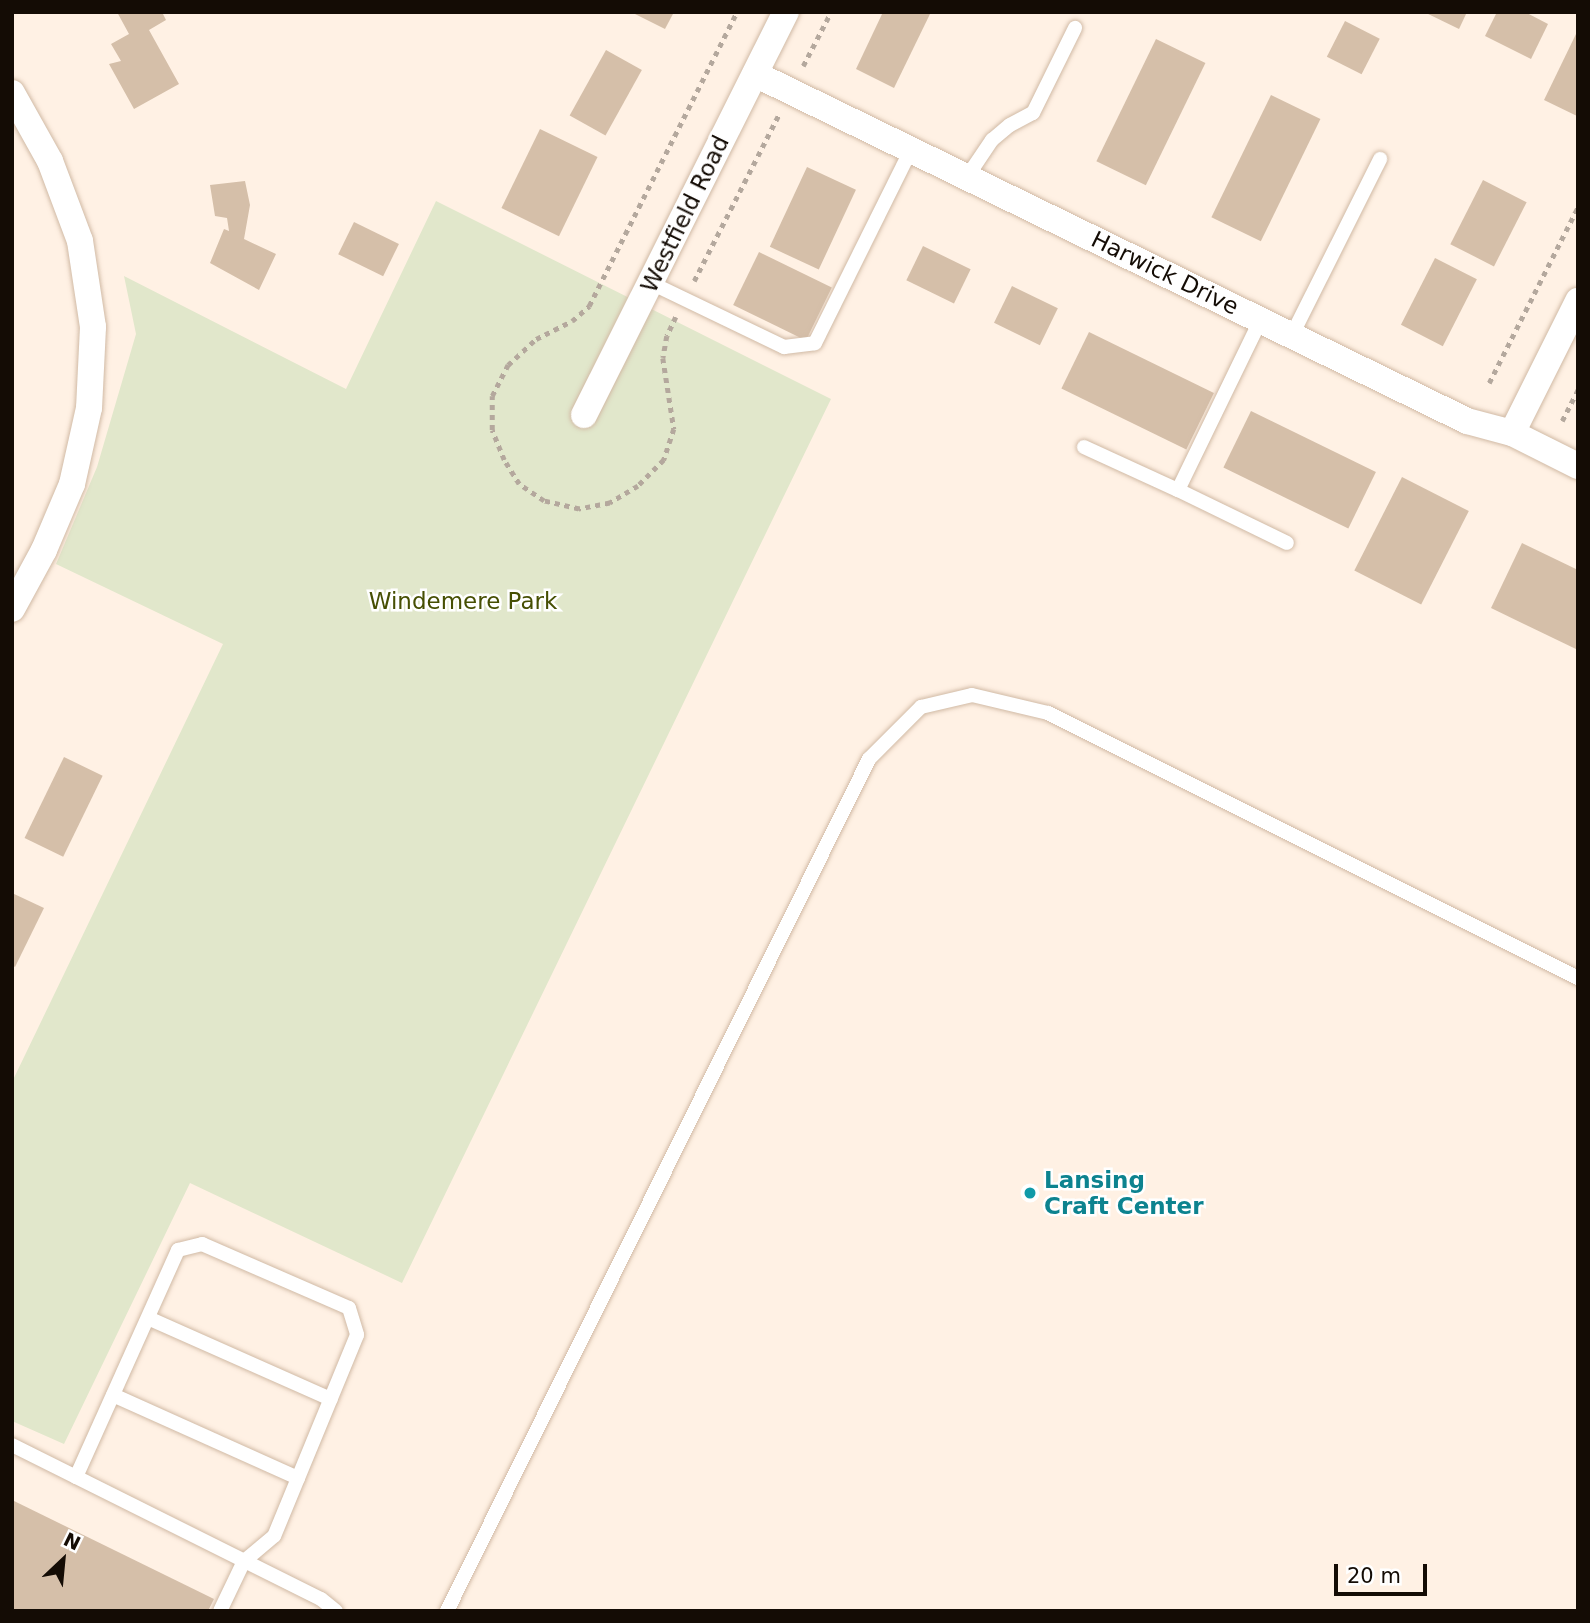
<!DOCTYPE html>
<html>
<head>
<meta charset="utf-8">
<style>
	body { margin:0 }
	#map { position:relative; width:1590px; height:1623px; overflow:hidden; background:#fff1e4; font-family:"DejaVu Sans",sans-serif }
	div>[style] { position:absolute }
	.green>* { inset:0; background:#e1e7cb }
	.building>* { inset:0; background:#d5bfa9; transform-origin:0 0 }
	.path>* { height:4.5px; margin-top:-2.25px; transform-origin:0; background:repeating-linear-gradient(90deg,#b4a89d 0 5px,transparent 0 10px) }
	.roads { filter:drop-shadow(0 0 2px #d1baa5) drop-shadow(0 0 2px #d1baa5) }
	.service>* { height:14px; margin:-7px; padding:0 7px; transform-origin:7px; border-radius:7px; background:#fff }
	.minor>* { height:26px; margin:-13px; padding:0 13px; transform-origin:13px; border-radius:13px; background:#fff }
	.dots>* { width:19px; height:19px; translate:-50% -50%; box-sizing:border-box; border:4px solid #fff; border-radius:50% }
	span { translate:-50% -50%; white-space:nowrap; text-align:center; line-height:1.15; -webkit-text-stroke:5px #fff; paint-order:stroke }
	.street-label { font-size:23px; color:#140c05 }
	.park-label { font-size:23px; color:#464f03 }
	.culture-label { font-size:23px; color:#0d838f; font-weight:700 }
	.left { translate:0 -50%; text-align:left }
	.frame { position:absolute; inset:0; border:14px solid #140c05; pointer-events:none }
	.north { position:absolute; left:28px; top:1525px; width:70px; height:70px; -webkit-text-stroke:5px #fff; paint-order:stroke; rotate:26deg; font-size:19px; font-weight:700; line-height:28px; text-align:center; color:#140c05 }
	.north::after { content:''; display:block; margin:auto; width:24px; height:32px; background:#140c05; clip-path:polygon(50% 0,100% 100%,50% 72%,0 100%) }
	.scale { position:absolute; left:1334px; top:1564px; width:93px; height:32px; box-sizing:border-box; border:4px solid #140c05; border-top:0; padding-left:9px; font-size:21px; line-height:24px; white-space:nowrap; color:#140c05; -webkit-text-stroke:5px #fff; paint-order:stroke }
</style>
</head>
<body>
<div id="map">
	<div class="green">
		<i style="clip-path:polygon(436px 201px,831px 399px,402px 1283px,190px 1183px,64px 1444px,12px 1421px,12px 1082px,223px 644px,56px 564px,97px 467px,136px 334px,124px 276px,346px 389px)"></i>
	</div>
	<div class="building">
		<i style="clip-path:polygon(117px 12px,162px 12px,166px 20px,149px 30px,179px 84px,134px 109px,109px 64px,121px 61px,111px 44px,129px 34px)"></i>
		<i style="clip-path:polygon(631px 12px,674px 12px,665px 29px)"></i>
		<i style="clip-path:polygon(883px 12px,930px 14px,894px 88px,856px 69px)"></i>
		<i style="clip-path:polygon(1424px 12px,1467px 12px,1459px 29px)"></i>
		<i style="clip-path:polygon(1497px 12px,1525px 12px,1548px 24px,1531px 59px,1485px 36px)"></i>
		<i style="left:1345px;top:21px;width:39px;height:40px;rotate:27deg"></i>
		<i style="clip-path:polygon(1576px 34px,1578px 35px,1577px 116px,1544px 100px)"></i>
		<i style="left:1156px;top:39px;width:55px;height:136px;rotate:26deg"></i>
		<i style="left:606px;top:50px;width:41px;height:75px;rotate:29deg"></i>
		<i style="left:1271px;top:95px;width:55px;height:136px;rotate:26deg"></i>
		<i style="left:540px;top:129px;width:64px;height:88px;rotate:26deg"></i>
		<i style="left:807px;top:167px;width:54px;height:88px;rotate:25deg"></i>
		<i style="left:1483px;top:180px;width:49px;height:72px;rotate:27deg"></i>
		<i style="clip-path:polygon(245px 181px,250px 205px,244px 239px,276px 254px,259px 290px,210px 263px,224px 229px,229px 231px,227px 218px,215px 216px,210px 185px)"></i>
		<i style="left:354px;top:222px;width:50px;height:36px;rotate:26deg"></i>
		<i style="left:923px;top:246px;width:53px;height:38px;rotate:26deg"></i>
		<i style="left:759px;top:252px;width:81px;height:59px;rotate:26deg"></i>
		<i style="left:1435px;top:258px;width:47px;height:75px;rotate:27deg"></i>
		<i style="left:1012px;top:286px;width:51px;height:41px;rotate:26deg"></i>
		<i style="left:1089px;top:332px;width:139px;height:63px;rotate:26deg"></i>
		<i style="left:1251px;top:411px;width:139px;height:63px;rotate:26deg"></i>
		<i style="left:1402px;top:477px;width:75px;height:105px;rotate:27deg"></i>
		<i style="clip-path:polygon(1522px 543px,1578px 570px,1578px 650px,1491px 608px)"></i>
		<i style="left:64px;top:757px;width:43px;height:90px;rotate:26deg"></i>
		<i style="clip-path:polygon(12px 893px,44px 908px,15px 967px,12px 965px)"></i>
		<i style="clip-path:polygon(12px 1500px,214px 1599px,208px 1611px,12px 1611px)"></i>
	</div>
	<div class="path">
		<i style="left:803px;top:66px;width:61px;rotate:-62.6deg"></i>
		<i style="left:694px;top:281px;width:187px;rotate:-63deg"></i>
		<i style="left:676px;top:317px;width:21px;rotate:115deg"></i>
		<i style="left:667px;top:336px;width:22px;rotate:100deg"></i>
		<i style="left:663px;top:358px;width:72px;rotate:81.2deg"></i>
		<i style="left:674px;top:429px;width:33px;rotate:108deg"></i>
		<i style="left:664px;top:460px;width:37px;rotate:135deg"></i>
		<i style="left:638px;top:486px;width:33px;rotate:149deg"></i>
		<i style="left:610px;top:503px;width:32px;rotate:169deg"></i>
		<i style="left:579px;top:509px;width:36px;rotate:-167deg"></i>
		<i style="left:544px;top:501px;width:30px;rotate:-146deg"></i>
		<i style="left:519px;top:484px;width:28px;rotate:-122deg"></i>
		<i style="left:504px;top:460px;width:32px;rotate:-112deg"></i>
		<i style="left:492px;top:430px;width:34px;rotate:-90deg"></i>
		<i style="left:492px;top:396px;width:35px;rotate:-63deg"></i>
		<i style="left:508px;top:365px;width:38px;rotate:-43deg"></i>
		<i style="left:536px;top:339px;width:40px;rotate:-26.6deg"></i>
		<i style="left:572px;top:321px;width:23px;rotate:-41deg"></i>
		<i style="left:589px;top:306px;width:329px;rotate:-63.3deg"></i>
		<i style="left:1489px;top:383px;width:197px;rotate:-63.2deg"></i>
		<i style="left:1562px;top:421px;width:35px;rotate:-63deg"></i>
	</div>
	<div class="roads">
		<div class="service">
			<i style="left:967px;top:177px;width:45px;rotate:-56deg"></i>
			<i style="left:992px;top:140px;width:23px;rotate:-40deg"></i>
			<i style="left:1010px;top:125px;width:26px;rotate:-28deg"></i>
			<i style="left:1033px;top:113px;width:95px;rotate:-63.7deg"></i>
			<i style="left:651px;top:283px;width:148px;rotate:25.7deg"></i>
			<i style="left:784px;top:347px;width:31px;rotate:-7deg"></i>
			<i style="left:815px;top:343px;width:216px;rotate:-63.6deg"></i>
			<i style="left:1292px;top:335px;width:197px;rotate:-63.4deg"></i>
			<i style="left:1084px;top:447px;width:103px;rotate:24.6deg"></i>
			<i style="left:1178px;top:490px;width:190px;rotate:-64.1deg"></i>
			<i style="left:1178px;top:490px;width:121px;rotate:25.9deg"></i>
			<i style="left:148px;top:1318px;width:200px;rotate:23.9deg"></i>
			<i style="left:113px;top:1395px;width:203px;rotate:24.2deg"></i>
			<i style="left:12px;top:1445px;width:345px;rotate:26.5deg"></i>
			<i style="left:321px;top:1599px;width:19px;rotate:39deg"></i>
			<i style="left:76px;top:1477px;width:249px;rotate:-65.8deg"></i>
			<i style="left:178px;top:1250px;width:25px;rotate:-14deg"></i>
			<i style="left:202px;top:1244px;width:160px;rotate:23.5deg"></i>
			<i style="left:349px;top:1308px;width:28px;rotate:73deg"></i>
			<i style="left:357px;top:1335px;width:217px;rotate:112.4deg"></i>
			<i style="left:274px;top:1536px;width:39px;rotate:140deg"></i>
			<i style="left:244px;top:1561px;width:55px;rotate:115.6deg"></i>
			<i style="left:447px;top:1611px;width:951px;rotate:-63.65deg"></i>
			<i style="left:869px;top:759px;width:74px;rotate:-45deg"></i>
			<i style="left:921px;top:707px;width:52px;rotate:-13.2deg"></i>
			<i style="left:972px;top:695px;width:78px;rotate:13.3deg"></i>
			<i style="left:1048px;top:713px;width:593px;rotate:26.57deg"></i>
		</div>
		<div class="minor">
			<i style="left:755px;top:74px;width:792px;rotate:25.98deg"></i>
			<i style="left:1467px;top:421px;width:47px;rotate:14.9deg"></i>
			<i style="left:1512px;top:433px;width:74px;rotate:26.6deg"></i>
			<i style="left:12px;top:93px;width:78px;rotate:60.8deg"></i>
			<i style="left:50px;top:161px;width:85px;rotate:69.4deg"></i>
			<i style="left:80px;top:241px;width:87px;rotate:81.4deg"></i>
			<i style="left:93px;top:327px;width:81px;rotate:92.8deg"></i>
			<i style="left:89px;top:408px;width:78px;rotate:102.6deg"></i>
			<i style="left:72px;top:484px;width:72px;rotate:113deg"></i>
			<i style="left:44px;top:550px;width:67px;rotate:118.5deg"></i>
			<i style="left:584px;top:415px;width:451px;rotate:-63.4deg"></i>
			<i style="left:1512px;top:433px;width:148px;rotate:-63.4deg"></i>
		</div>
	</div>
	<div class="dots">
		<i style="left:1030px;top:1193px;background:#0f9aa8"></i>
	</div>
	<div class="street-label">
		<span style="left:685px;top:214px;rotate:-64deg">Westfield Road</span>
		<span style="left:1165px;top:273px;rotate:26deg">Harwick Drive</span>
	</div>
	<div class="park-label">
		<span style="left:463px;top:601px">Windemere Park</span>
	</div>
	<div class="culture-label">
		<span class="left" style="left:1044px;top:1193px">Lansing<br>Craft Center</span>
	</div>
	<div class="frame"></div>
	<div class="north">N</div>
	<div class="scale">20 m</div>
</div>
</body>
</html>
